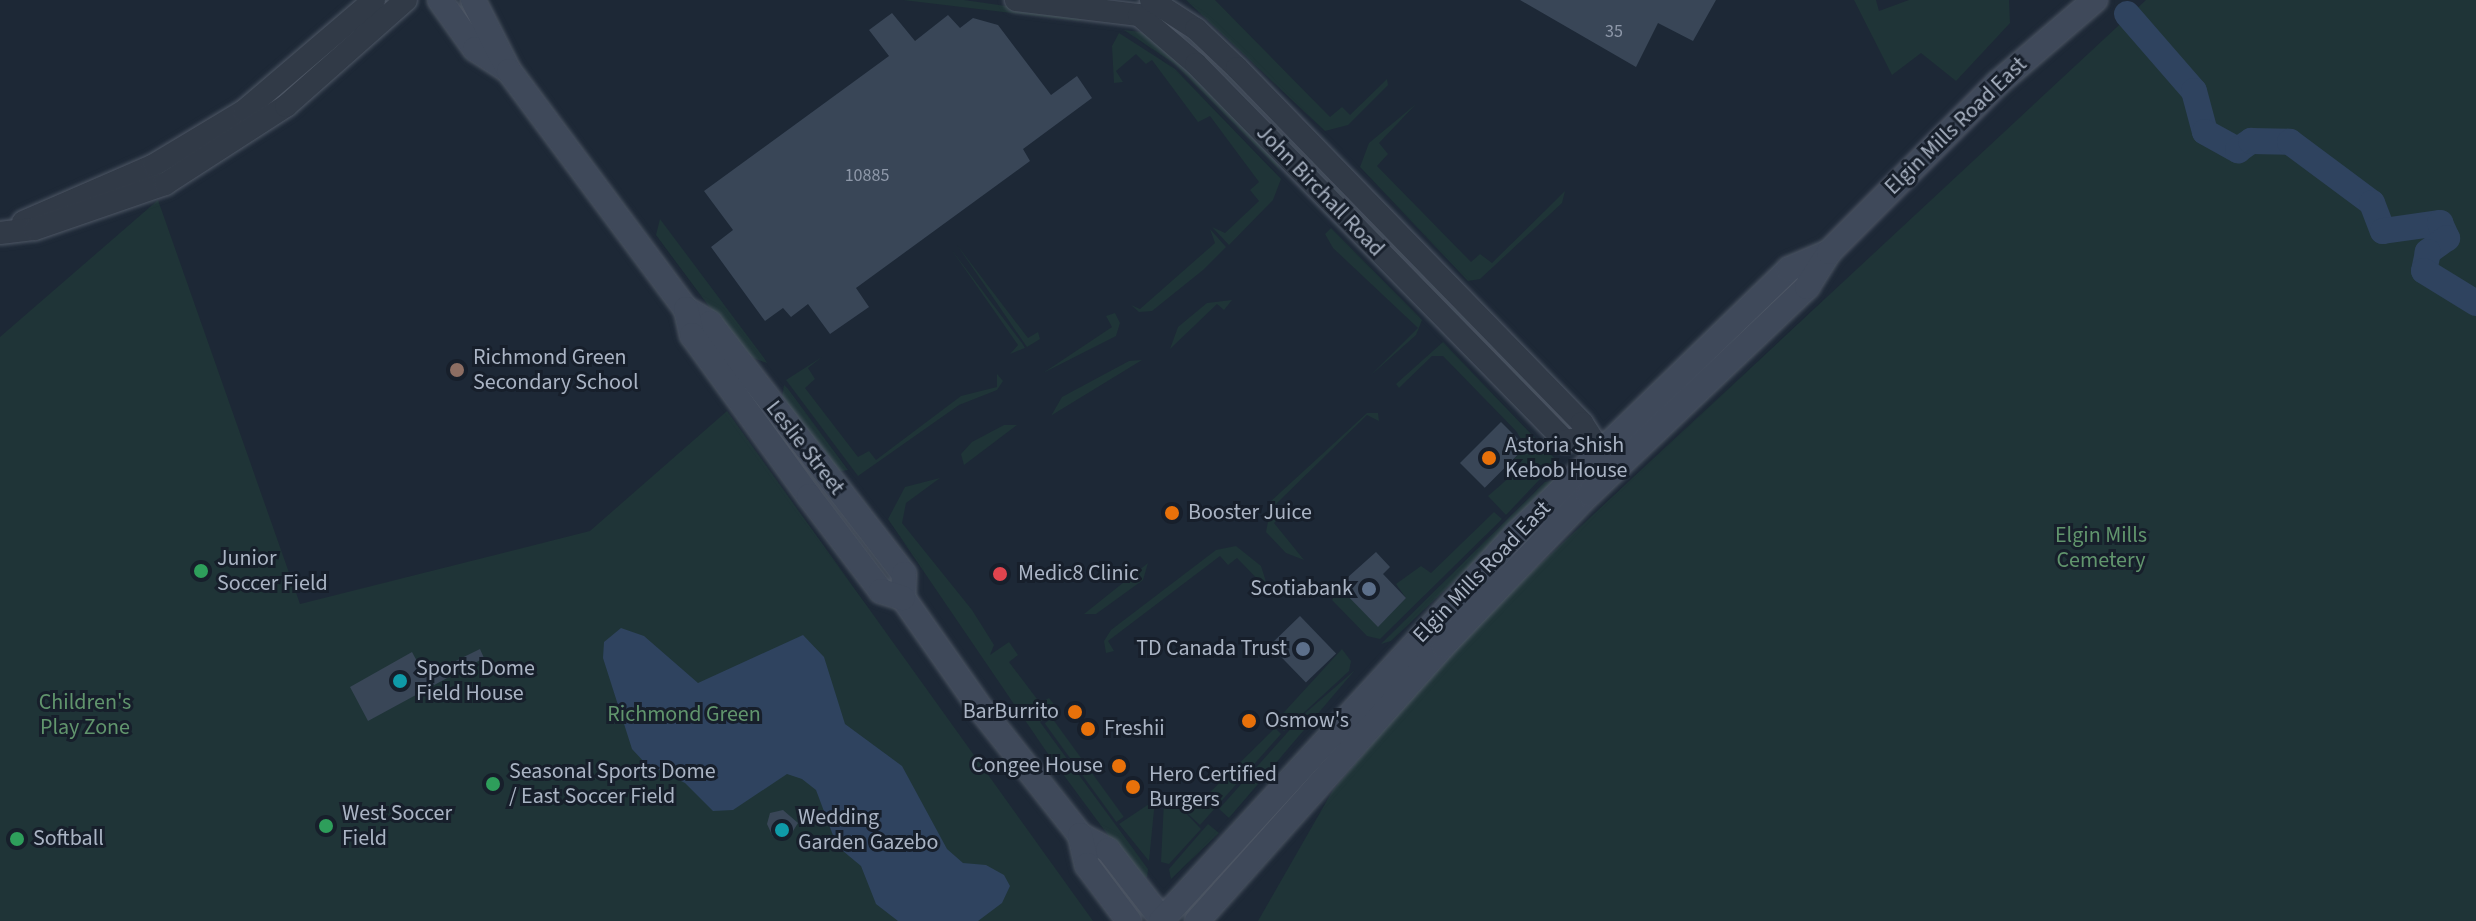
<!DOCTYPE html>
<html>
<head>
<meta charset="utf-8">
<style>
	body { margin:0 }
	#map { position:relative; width:2476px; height:921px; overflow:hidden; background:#1d2836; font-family:"Source Sans 3",sans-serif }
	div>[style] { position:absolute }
	.green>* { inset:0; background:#1f3437; transform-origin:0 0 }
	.water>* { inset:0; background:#2f435f }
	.river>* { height:26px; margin:-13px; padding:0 13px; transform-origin:13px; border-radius:13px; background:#2f435f }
	.building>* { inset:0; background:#394657; transform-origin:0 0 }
	.roads { filter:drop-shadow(0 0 2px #4e5765) drop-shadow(0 0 2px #4e5765) }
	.tertiary>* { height:22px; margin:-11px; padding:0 11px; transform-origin:11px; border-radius:11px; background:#313a47 }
	.secondary>* { height:24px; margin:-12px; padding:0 12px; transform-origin:12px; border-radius:12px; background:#3f495a }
	.dots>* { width:22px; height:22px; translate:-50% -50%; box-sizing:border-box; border:4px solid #171f2b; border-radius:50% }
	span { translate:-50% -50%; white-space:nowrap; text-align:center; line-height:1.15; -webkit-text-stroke:6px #171f2b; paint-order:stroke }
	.number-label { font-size:18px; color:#8e98a9 }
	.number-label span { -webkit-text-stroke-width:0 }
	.street-label { font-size:22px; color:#aab4c4 }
	.poi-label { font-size:22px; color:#aab4c4 }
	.left { translate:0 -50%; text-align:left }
	.right { translate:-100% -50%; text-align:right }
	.park-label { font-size:22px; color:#61956d }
</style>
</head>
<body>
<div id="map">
	<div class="green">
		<i style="clip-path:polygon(903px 0,964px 0,1083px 17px,1079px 21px)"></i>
		<i style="clip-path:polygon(1186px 0,1215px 0,1330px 117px,1342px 107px,1350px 115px,1387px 79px,1388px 85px,1348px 125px,1325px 131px)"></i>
		<i style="clip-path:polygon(1854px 0,1876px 0,1879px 11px,1909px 0,2009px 0,2010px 23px,1956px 81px,1921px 53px,1892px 75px)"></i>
		<i style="clip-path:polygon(2146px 0,2476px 0,2476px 921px,1258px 921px,1333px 790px,1466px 633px)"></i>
		<i style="clip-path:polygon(1124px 30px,1141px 32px,1167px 48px,1269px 150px,1281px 171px,1175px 64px)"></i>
		<i style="clip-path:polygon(1119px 33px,1175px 69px,1281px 179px,1273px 200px,1229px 245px,1212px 227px,1225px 233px,1259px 201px,1250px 190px,1259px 182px,1210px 116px,1198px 122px,1152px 60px,1146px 64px,1136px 54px,1116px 71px,1123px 82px,1114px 83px,1112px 46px)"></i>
		<i style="clip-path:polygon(1416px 104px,1379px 143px,1388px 154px,1377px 166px,1471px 262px,1480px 254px,1492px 263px,1565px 191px,1562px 203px,1480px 279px,1468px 281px,1360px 167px,1369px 143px)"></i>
		<i style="clip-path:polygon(158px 200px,300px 604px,590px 531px,727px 411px,1093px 921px,0 921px,0 337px)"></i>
		<i style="clip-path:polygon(660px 219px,764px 358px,767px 363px,745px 355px,656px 235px)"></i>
		<i style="clip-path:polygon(1331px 228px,1422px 320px,1416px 335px,1370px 376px,1418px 328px,1333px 248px,1325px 234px)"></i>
		<i style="clip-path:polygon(1210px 229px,1226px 247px,1203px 270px,1152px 311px,1139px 312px,1131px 305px,1140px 309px,1215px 243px)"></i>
		<i style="clip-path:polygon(957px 245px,1028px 338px,1038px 332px,1040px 339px,1027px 347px)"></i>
		<i style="clip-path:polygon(951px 249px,1022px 343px,1025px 348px,1010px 354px,1018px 345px)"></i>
		<i style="clip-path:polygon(1232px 300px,1224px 310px,1217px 304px,1170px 349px,1178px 327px,1207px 303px)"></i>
		<i style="clip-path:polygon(1115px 313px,1120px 323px,1116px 336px,1043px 373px,1112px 327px,1106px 316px)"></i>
		<i style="clip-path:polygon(1443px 342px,1557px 461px,1506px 515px,1488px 496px,1519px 469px,1512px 461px,1526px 447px,1516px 431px,1443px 356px,1432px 356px,1399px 388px,1396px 384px)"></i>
		<i style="clip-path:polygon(822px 357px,808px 368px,815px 379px,805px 388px,858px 457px,869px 451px,876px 460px,961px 396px,997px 387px,997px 374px,1003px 381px,997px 390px,959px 405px,858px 476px,786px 380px)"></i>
		<i style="clip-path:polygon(1142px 360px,1052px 415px,1051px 416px,1062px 397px,1129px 361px)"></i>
		<i style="clip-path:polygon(784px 385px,788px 389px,848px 470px,836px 472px,782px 399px)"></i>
		<i style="clip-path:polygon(1367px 413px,1378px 413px,1379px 421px,1367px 415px,1274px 506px,1270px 502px)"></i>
		<i style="clip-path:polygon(1004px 425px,1017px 425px,964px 465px,961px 454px,972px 442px)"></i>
		<i style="clip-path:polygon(940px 478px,906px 503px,902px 523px,972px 610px,994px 645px,990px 655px,1009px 642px,1018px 655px,1009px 662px,1040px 703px,1049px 698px,1057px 708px,1040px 722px,1148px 869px,1147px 878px,1133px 869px,1046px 751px,888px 519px,905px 487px)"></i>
		<i style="clip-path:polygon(1562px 479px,1391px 641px,1381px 644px,1545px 482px)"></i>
		<i style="clip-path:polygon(1271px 507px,1281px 516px,1274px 523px,1304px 560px,1286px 553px,1266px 532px)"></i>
		<i style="clip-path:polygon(1494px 512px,1502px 519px,1380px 639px,1367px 636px,1332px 600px,1339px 587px,1378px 626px,1406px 598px,1396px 584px,1421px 566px,1431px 573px)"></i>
		<i style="clip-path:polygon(1236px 546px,1261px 566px,1269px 591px,1237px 558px,1228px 565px,1220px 556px,1108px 641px,1114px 651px,1106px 653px,1104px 641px,1111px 630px,1216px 550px)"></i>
		<i style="clip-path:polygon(1148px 563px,1143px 580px,1096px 614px,1084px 614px)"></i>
		<i style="clip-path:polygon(1342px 649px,1351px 661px,1349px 671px,1284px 731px,1275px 722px)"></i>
		<i style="clip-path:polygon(1355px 670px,1229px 818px,1219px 809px,1303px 715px)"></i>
		<i style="left:1052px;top:718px;width:122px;height:9px;rotate:54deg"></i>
		<i style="clip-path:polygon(1275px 728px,1281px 734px,1200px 825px,1188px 814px)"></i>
		<i style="clip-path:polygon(1155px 800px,1149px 861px,1119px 824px)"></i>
		<i style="clip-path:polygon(1164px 801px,1180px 807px,1201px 829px,1169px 864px,1161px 862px)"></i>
		<i style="clip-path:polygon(1208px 824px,1219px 833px,1171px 879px,1169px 869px)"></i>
	</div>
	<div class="water">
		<i style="clip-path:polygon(2131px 11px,2139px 14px,2175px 63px,2130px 26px)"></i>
		<i style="clip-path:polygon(621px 628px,644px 636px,698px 683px,803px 635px,824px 657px,845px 724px,902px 766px,947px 849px,963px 863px,986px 865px,1004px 875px,1010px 886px,1002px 903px,978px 921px,898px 921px,876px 904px,861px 866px,837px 846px,816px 790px,802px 779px,787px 774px,733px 810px,713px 811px,685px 783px,645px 763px,632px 749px,603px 658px,604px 642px)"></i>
	</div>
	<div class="river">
		<i style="left:2127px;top:14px;width:102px;rotate:49deg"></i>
		<i style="left:2194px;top:91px;width:42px;rotate:75deg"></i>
		<i style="left:2205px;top:132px;width:38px;rotate:29deg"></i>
		<i style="left:2238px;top:150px;width:16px;rotate:-35deg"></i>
		<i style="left:2251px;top:141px;width:39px;rotate:1deg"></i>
		<i style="left:2290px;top:142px;width:102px;rotate:36.6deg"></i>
		<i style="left:2372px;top:203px;width:30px;rotate:69deg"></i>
		<i style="left:2383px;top:231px;width:58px;rotate:-8deg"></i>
		<i style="left:2440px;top:223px;width:17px;rotate:65deg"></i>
		<i style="left:2447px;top:238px;width:24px;rotate:144deg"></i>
		<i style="left:2428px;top:252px;width:19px;rotate:102deg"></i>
		<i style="left:2424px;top:271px;width:61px;rotate:31.6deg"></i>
	</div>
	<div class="building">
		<i style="clip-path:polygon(1520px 0,1716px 0,1693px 41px,1658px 23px,1636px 67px)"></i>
		<i style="clip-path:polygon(892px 13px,915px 41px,948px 15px,960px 28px,973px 18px,998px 25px,1051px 95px,1077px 76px,1092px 98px,1023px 149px,1030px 161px,856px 288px,869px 307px,830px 334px,808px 304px,791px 317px,783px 308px,765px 321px,711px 247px,733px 230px,704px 191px,889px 56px,869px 30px)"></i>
		<i style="left:1501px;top:422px;width:35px;height:58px;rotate:45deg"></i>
		<i style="clip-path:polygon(1376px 552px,1390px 567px,1383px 574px,1406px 598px,1378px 627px,1338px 586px)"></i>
		<i style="left:1300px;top:616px;width:52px;height:42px;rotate:46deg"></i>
		<i style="clip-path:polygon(480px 649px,484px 658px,368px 721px,350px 687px,412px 652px,425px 676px)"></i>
		<i style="clip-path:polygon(783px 810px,798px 823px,788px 839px,773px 837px,767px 824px,770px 813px)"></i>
	</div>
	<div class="roads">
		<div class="tertiary">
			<i style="left:1016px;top:0;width:124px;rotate:7deg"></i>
			<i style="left:1139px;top:15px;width:75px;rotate:40.7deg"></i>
			<i style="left:1196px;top:64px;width:528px;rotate:45.61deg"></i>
			<i style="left:1565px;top:441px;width:25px;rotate:-9deg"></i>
			<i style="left:1151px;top:0;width:54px;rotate:32.8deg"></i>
			<i style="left:1196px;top:29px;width:57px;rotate:43.6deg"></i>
			<i style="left:1237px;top:68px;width:495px;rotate:45.8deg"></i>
			<i style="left:1582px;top:423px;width:27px;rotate:57deg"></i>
			<i style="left:23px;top:222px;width:143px;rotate:-23.5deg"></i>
			<i style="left:154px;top:165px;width:105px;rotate:-31deg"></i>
			<i style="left:244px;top:111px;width:171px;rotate:-40.5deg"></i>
			<i style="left:0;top:233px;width:35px;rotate:-7deg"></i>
			<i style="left:35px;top:229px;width:138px;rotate:-19.1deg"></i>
			<i style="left:165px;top:184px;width:144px;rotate:-32.8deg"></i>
			<i style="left:286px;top:106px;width:160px;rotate:-41.5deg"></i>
		</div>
		<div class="secondary">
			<i style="left:440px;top:0;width:60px;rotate:54.5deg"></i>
			<i style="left:475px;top:49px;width:40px;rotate:32.9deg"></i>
			<i style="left:473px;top:0;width:80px;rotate:63.1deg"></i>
			<i style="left:509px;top:71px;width:297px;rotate:53.4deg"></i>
			<i style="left:686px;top:309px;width:28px;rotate:30deg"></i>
			<i style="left:710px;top:323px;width:317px;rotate:52.3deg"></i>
			<i style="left:904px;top:574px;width:24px;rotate:92deg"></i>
			<i style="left:903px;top:598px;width:139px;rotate:54.9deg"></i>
			<i style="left:983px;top:712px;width:157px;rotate:51.7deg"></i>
			<i style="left:1080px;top:835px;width:32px;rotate:28deg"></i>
			<i style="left:1108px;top:850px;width:90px;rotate:52.2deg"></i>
			<i style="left:686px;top:309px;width:27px;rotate:77deg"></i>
			<i style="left:692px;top:335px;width:199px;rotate:54deg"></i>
			<i style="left:809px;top:496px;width:119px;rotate:52.8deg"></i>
			<i style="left:881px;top:591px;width:23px;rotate:18deg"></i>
			<i style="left:1080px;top:835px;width:31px;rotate:77deg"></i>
			<i style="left:1087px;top:865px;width:70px;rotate:53.1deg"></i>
			<i style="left:1161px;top:921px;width:528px;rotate:-47.46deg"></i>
			<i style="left:1518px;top:532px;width:378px;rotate:-44.1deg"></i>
			<i style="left:1789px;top:269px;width:43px;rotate:-23deg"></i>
			<i style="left:1197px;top:921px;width:369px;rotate:-48.2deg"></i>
			<i style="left:1443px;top:646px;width:211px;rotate:-46.2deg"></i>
			<i style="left:1589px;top:494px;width:301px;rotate:-43.5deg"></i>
			<i style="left:1807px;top:287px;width:41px;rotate:-57.8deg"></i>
			<i style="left:1829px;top:252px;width:239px;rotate:-45deg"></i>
			<i style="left:1998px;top:83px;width:128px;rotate:-40.6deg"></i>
		</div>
	</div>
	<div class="dots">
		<i style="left:457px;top:370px;background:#8d6e63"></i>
		<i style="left:1489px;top:458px;background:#e8710a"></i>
		<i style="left:1172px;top:513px;background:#e8710a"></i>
		<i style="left:201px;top:571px;background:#2e9e5b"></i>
		<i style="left:1000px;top:574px;background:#e0444e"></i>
		<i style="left:1369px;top:589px;background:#5c6f8a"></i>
		<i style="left:1303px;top:649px;background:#5c6f8a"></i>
		<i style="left:400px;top:681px;background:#0f9aa8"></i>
		<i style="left:1075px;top:712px;background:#e8710a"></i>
		<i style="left:1249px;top:721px;background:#e8710a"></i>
		<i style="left:1088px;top:729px;background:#e8710a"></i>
		<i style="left:1119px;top:766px;background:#e8710a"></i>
		<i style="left:493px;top:784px;background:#2e9e5b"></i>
		<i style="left:1133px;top:787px;background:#e8710a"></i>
		<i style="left:326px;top:826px;background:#2e9e5b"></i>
		<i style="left:782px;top:830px;background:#0f9aa8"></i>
		<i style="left:17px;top:839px;background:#2e9e5b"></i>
	</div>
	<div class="number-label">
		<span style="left:1614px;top:32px">35</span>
		<span style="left:867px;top:176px">10885</span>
	</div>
	<div class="street-label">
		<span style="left:1956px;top:126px;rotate:-44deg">Elgin Mills Road East</span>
		<span style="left:1320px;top:191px;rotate:46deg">John Birchall Road</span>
		<span style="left:805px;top:448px;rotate:52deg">Leslie Street</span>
		<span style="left:1482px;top:572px;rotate:-46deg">Elgin Mills Road East</span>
	</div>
	<div class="poi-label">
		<span class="left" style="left:473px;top:370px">Richmond Green<br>Secondary School</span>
		<span class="left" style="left:1505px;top:458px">Astoria Shish<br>Kebob House</span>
		<span class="left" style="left:1188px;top:513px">Booster Juice</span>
		<span class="left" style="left:217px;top:571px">Junior<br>Soccer Field</span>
		<span class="left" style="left:1018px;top:574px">Medic8 Clinic</span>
		<span class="right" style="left:1353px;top:589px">Scotiabank</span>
		<span class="right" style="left:1287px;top:649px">TD Canada Trust</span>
		<span class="left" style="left:416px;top:681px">Sports Dome<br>Field House</span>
		<span class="right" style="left:1059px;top:712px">BarBurrito</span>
		<span class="left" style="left:1265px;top:721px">Osmow's</span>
		<span class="left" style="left:1104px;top:729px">Freshii</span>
		<span class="right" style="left:1103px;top:766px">Congee House</span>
		<span class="left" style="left:509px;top:784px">Seasonal Sports Dome<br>/ East Soccer Field</span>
		<span class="left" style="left:1149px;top:787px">Hero Certified<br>Burgers</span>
		<span class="left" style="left:342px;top:826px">West Soccer<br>Field</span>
		<span class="left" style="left:798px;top:830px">Wedding<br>Garden Gazebo</span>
		<span class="left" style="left:33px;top:839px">Softball</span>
	</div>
	<div class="park-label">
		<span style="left:2101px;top:548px">Elgin Mills<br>Cemetery</span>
		<span style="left:85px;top:715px">Children's<br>Play Zone</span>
		<span style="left:684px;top:715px">Richmond Green</span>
	</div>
</div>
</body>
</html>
